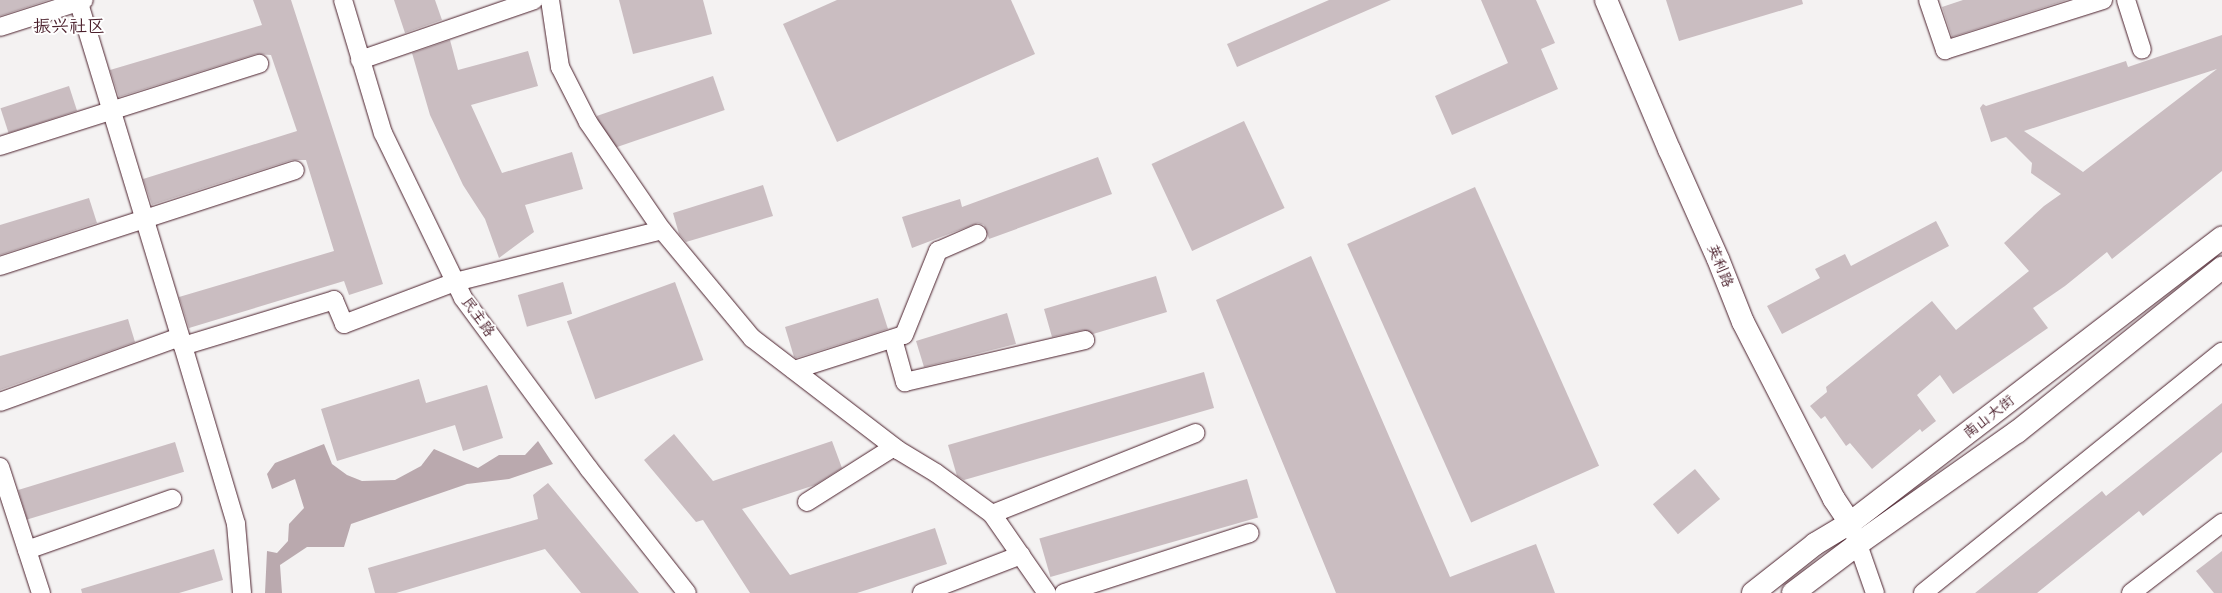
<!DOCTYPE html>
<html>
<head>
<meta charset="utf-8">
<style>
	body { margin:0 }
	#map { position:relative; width:2222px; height:593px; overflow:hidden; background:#f4f2f2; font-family:"Shantell Sans","LXGW WenKai TC",sans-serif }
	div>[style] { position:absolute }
	.water>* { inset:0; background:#baa9ae }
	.building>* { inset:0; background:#cabdc1; transform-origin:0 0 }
	.roads { filter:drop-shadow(0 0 1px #4a1f2b) drop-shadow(0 0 1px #4a1f2b) }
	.minor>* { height:18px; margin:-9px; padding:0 9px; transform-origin:9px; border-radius:9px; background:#fff }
	.tertiary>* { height:22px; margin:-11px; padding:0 11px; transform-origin:11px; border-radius:11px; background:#fff }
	span { translate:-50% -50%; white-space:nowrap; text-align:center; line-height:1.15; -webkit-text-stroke:4px #fff; paint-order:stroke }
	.street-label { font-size:15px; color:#4a1f2b }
	.quarter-label { font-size:18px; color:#4a1f2b }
</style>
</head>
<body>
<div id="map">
	<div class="water">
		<i style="clip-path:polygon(538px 441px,553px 464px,509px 479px,467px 484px,351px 524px,344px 547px,307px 547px,280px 565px,282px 593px,265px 593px,267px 551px,277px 553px,288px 541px,289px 524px,304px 508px,295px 479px,272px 489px,267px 474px,275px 463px,324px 444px,332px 464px,347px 475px,362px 481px,395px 480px,421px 466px,434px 449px,478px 468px,499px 455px,525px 455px)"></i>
	</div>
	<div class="building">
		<i style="clip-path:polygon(0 0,49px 0,0 16px)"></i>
		<i style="clip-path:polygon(253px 0,291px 0,383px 284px,349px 295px,344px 281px,189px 328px,179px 297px,334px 251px,306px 160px,292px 160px,152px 205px,143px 179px,297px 131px,271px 55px,256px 54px,119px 97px,110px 70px,262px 25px)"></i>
		<i style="clip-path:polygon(394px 0,435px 0,442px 20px,405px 33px)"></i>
		<i style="clip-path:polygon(619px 0,703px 0,712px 34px,633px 54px)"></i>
		<i style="clip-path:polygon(837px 0,1011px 0,1035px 54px,837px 142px,783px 24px)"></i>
		<i style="clip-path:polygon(1329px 0,1391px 0,1237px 67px,1227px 44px)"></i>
		<i style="clip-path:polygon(1481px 0,1536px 0,1555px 43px,1541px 49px,1558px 89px,1452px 135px,1435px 96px,1508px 63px)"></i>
		<i style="clip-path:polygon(1666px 0,1802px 0,1803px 4px,1679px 41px)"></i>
		<i style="clip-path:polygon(1963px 0,2067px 0,1952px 37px,1942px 7px)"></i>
		<i style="clip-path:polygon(evenodd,2222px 35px,2222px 171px,2112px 259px,2107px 252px,2065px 286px,2033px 308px,2048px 328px,1953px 394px,1940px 375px,1917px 395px,1936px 421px,1922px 432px,1920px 429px,1872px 469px,1850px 443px,1846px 446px,1825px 416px,1821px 419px,1810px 406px,1827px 392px,1826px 387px,1932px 301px,1956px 330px,2029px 271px,2004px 243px,2044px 206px,2061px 194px,2031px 173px,2032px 163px,2006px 137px,1991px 142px,1980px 108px,1983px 104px,1986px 106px,2126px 61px,2128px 67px,2222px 35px,2217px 69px,2083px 172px,2024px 131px,2217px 69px)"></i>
		<i style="clip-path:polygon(450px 40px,458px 70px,528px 51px,538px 86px,471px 105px,502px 173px,572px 152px,583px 189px,525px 205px,534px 232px,499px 258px,485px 219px,463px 185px,430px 115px,412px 53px)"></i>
		<i style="left:713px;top:76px;width:36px;height:123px;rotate:71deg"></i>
		<i style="left:69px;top:86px;width:26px;height:72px;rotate:72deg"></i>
		<i style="left:1244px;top:121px;width:96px;height:102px;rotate:65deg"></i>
		<i style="clip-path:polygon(1098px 157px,1112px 194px,989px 239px,984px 225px,978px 223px,912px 248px,902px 217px,960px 199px,962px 207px)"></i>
		<i style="clip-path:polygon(763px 185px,773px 216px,686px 242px,679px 234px,673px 213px)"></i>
		<i style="left:1475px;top:187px;width:305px;height:140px;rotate:66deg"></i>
		<i style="clip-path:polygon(89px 198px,97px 223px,0 255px,0 225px)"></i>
		<i style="clip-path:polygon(1936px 221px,1949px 246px,1782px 334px,1767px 306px,1820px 278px,1815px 269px,1845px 254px,1851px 266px)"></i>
		<i style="clip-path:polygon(1311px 256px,1450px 577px,1536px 544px,1555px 593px,1336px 593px,1216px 300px)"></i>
		<i style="clip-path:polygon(1156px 276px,1167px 312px,1093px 334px,1083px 330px,1052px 337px,1044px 309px)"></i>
		<i style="left:563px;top:282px;width:33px;height:47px;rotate:74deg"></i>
		<i style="left:675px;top:282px;width:83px;height:115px;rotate:70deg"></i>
		<i style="clip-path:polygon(878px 298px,888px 329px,796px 358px,794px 357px,785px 327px)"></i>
		<i style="clip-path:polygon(1007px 313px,1016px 344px,924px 367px,916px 341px)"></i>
		<i style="clip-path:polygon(128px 319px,135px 342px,0 390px,0 356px)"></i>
		<i style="clip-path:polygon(1204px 372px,1214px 408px,964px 480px,957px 476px,948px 445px)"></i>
		<i style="clip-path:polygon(419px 379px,426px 403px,487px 385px,503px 438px,463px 451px,455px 425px,337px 461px,321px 409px)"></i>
		<i style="clip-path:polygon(2222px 403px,2222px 452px,2143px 516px,2139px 511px,2037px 593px,1975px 593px,2102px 491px,2106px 496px)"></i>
		<i style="clip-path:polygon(674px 434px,713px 481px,832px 441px,842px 468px,815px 485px,742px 509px,790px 575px,935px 528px,947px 564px,857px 593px,750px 593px,703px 520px,696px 522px,644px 460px)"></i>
		<i style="left:175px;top:442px;width:31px;height:164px;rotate:73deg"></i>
		<i style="left:1695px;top:469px;width:39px;height:55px;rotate:50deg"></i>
		<i style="left:1247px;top:479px;width:40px;height:216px;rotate:74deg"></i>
		<i style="clip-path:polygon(548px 483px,639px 593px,581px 593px,545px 549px,396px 593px,375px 593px,368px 568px,538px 519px,533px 495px)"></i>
		<i style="clip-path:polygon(214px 549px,223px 580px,179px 593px,82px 593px,81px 589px)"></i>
		<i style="clip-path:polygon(2222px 551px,2222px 593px,2214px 593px,2196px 571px)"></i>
	</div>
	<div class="roads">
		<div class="minor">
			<i style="left:78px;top:0;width:362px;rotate:73.1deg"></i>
			<i style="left:183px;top:346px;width:158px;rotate:-16.9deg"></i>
			<i style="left:334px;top:300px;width:26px;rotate:67deg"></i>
			<i style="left:344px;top:324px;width:119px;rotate:-20.7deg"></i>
			<i style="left:455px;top:282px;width:213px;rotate:-14.1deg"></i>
			<i style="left:343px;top:0;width:139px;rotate:73.3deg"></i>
			<i style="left:383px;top:133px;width:183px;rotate:64.1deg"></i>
			<i style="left:463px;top:298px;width:212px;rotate:53.6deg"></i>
			<i style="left:589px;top:469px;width:158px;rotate:51.7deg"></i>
			<i style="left:550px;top:0;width:68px;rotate:81.5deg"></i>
			<i style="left:560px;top:67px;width:62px;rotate:63deg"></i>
			<i style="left:588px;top:122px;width:131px;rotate:55.6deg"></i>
			<i style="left:662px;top:230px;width:141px;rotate:50.2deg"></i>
			<i style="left:752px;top:338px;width:184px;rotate:37.5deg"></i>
			<i style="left:898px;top:450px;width:44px;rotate:31.2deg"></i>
			<i style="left:936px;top:473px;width:69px;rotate:36.2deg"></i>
			<i style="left:992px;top:514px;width:96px;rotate:55.2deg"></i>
			<i style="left:1928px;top:0;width:53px;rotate:71.2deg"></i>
			<i style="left:1945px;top:50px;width:166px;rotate:-17.6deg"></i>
			<i style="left:2126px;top:0;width:52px;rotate:72.3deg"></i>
			<i style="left:0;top:27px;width:88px;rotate:-17.8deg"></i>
			<i style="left:360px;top:60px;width:184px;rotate:-19deg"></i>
			<i style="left:0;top:146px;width:272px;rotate:-17.6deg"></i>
			<i style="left:0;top:266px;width:310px;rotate:-18deg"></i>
			<i style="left:893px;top:339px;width:45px;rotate:74.4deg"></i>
			<i style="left:905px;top:382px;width:185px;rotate:-13.1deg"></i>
			<i style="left:183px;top:346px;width:186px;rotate:73.4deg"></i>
			<i style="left:236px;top:524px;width:69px;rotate:85deg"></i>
			<i style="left:794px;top:370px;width:115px;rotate:-17.7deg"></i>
			<i style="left:904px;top:335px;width:91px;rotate:-68deg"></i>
			<i style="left:938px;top:251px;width:43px;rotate:-23.6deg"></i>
			<i style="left:0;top:402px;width:191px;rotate:-19.9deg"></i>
			<i style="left:0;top:467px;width:133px;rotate:72deg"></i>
			<i style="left:807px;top:502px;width:103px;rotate:-32.3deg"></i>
			<i style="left:992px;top:514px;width:219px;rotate:-21.7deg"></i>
			<i style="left:1854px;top:533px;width:64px;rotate:70.7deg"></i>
			<i style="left:27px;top:550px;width:154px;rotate:-19.4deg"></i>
			<i style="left:922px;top:593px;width:106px;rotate:-21deg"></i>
			<i style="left:1064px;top:593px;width:195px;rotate:-17.9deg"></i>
			<i style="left:1923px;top:593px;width:384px;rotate:-38.9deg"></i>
			<i style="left:2131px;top:593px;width:115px;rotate:-37.6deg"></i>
		</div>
		<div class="tertiary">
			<i style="left:1606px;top:0;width:162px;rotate:67.1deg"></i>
			<i style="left:1669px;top:149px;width:120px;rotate:66deg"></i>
			<i style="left:1718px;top:259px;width:68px;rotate:68.4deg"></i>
			<i style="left:1743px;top:322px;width:199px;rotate:62.8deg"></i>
			<i style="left:1834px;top:499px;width:29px;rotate:56deg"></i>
			<i style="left:1753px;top:593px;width:79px;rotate:-38.3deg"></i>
			<i style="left:1815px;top:544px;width:41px;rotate:-31deg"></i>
			<i style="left:1850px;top:523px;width:469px;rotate:-37.5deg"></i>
			<i style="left:1793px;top:593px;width:81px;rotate:-37deg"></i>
			<i style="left:1858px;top:544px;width:194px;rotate:-35.2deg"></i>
			<i style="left:2017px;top:432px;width:263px;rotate:-38.7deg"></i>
		</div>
	</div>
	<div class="street-label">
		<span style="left:1720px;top:266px;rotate:67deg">英利路</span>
		<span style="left:478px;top:317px;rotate:54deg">民主路</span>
		<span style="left:1989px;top:417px;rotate:-38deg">南山大街</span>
	</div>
	<div class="quarter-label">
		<span style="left:69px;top:26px">振兴社区</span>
	</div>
</div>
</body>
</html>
